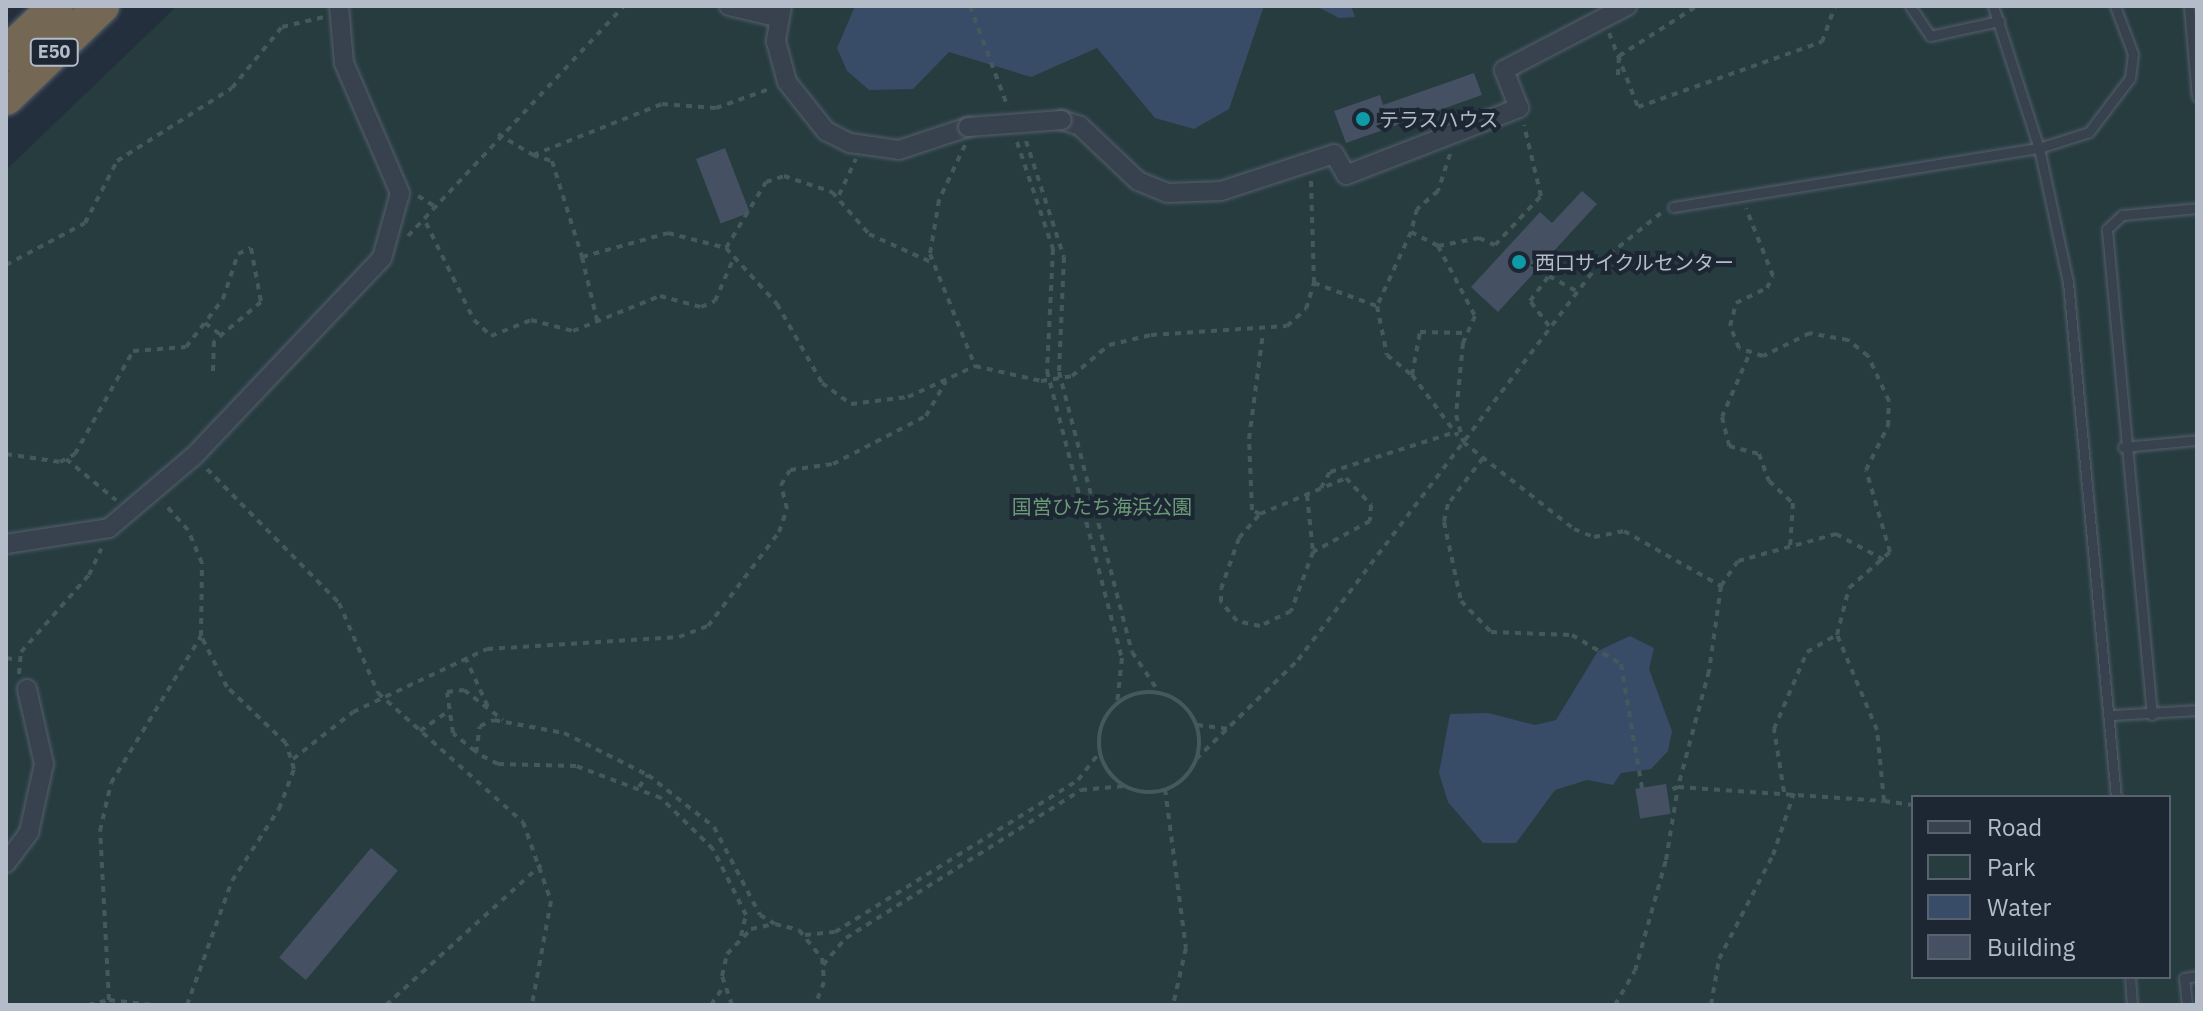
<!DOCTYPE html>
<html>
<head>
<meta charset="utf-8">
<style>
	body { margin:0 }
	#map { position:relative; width:2203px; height:1011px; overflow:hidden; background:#242f3e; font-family:"IBM Plex Sans","Noto Sans JP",sans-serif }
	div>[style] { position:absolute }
	.green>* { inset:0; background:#263c3f }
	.water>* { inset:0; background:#394c67 }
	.building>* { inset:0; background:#455162; transform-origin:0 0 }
	.path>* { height:4px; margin-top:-2px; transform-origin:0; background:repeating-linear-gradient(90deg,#44595c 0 6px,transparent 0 12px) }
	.path>.ring { margin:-2px; padding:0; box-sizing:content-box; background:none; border:4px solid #44595c; border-radius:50% }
	.roads { filter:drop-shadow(0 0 2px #565f6c) drop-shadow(0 0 2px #565f6c) }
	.lane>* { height:9px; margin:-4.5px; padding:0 4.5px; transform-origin:4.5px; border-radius:4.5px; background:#38414e }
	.street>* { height:18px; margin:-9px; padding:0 9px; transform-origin:9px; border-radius:9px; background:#38414e }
	.highway>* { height:34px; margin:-17px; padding:0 17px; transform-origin:17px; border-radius:17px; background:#746855 }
	.bridges { filter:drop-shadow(0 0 2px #565f6c) drop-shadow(0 0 2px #565f6c) }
	.street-bridge>* { height:18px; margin:-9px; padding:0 9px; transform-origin:9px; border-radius:9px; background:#38414e }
	.dots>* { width:22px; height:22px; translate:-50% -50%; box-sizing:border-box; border:4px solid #1d2633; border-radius:50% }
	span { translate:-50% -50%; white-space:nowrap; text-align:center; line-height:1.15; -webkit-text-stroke:8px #1d2633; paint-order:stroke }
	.shield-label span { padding:2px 6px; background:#1d2633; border:2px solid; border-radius:6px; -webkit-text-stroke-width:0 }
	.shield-label { font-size:18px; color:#b4bcc9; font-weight:700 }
	.poi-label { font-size:20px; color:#b4bcc9 }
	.left { translate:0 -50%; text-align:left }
	.park-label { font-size:20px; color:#6b9a76 }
	.frame { position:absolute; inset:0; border:8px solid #b4bcc9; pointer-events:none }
	.legend { position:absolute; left:1911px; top:795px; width:260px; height:184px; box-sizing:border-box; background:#1d2633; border:2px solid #59626f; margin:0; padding:10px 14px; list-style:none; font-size:24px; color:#b4bcc9 }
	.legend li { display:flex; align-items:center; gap:16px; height:40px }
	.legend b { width:40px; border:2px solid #59626f }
</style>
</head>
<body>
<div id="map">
	<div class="green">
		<i style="clip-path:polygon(evenodd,177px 6px,2197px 6px,2197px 1005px,6px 1005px,6px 170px,177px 6px,1913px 797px,2169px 797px,2169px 977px,1913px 977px,1913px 797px)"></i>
	</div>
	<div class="water">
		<i style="clip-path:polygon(855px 6px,1264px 6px,1229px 109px,1194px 129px,1155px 118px,1097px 48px,1031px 77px,949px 52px,913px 89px,869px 90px,847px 71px,837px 48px)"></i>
		<i style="clip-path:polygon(1316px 6px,1351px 6px,1355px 17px,1339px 18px)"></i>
		<i style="clip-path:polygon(1630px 636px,1654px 648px,1649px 669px,1672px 731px,1668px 751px,1651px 769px,1621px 773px,1613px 785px,1587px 780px,1555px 790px,1516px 843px,1483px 843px,1448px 802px,1439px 773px,1450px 714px,1488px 713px,1535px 725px,1556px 720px,1598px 651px)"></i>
	</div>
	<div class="building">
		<i style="clip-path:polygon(1474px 73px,1482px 95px,1346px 143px,1334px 111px,1380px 95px,1383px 105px)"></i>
		<i style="left:725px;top:148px;width:69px;height:31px;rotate:69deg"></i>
		<i style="clip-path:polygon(1582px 191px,1597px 204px,1498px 312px,1471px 287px,1540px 212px,1552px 223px)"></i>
		<i style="left:1666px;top:784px;width:30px;height:31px;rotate:81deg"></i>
		<i style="left:371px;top:848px;width:35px;height:143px;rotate:40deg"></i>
	</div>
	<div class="path">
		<i style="left:970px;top:6px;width:106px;rotate:69.5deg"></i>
		<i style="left:1609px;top:33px;width:79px;rotate:68.6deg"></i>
		<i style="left:1638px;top:107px;width:195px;rotate:-19.5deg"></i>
		<i style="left:1822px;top:42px;width:38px;rotate:-70deg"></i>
		<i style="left:1618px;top:75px;width:19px;rotate:-87deg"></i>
		<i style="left:1619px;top:56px;width:93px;rotate:-32.7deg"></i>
		<i style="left:498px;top:134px;width:41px;rotate:31deg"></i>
		<i style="left:533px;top:155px;width:139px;rotate:-21.6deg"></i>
		<i style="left:662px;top:104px;width:54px;rotate:4.2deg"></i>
		<i style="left:716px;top:108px;width:59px;rotate:-19.7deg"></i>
		<i style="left:1026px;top:141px;width:122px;rotate:71.9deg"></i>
		<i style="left:1064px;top:257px;width:115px;rotate:92.5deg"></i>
		<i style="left:1059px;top:372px;width:289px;rotate:75.4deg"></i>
		<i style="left:1132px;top:652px;width:48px;rotate:56deg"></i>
		<i style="left:1017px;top:142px;width:113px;rotate:71.4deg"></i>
		<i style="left:1053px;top:249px;width:122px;rotate:92.8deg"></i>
		<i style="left:1047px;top:371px;width:297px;rotate:75.4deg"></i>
		<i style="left:1122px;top:658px;width:46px;rotate:96.2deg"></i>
		<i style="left:965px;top:145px;width:61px;rotate:115.3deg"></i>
		<i style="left:939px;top:200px;width:55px;rotate:99.5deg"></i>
		<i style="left:930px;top:254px;width:121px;rotate:68.1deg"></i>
		<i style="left:975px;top:366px;width:68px;rotate:12.8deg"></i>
		<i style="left:1041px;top:381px;width:31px;rotate:-9deg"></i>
		<i style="left:1072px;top:376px;width:48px;rotate:-40deg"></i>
		<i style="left:1109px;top:345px;width:43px;rotate:-13.4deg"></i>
		<i style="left:1151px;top:335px;width:136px;rotate:-3.8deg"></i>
		<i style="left:1287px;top:326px;width:25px;rotate:-42deg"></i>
		<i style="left:1306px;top:309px;width:27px;rotate:-73deg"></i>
		<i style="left:1314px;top:283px;width:102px;rotate:-91.7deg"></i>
		<i style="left:1450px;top:154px;width:39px;rotate:108deg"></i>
		<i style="left:1438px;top:191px;width:28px;rotate:139deg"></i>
		<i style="left:1417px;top:209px;width:24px;rotate:105deg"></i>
		<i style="left:1411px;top:232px;width:30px;rotate:27deg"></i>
		<i style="left:1438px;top:246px;width:42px;rotate:-11deg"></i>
		<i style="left:1479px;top:238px;width:17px;rotate:24deg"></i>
		<i style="left:1495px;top:245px;width:67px;rotate:-46.8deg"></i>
		<i style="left:1541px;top:196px;width:73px;rotate:-103.5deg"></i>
		<i style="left:533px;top:155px;width:20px;rotate:18deg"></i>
		<i style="left:552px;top:161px;width:101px;rotate:72.6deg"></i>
		<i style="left:582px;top:257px;width:89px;rotate:-15.6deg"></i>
		<i style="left:668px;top:233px;width:60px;rotate:14.5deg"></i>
		<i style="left:726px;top:248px;width:77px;rotate:-58.8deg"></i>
		<i style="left:766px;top:182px;width:19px;rotate:-18deg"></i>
		<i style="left:784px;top:176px;width:51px;rotate:18.4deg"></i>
		<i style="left:832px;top:192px;width:56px;rotate:48.6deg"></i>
		<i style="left:869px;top:234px;width:72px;rotate:24.4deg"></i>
		<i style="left:839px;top:195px;width:40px;rotate:-65deg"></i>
		<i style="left:418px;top:196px;width:19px;rotate:32deg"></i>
		<i style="left:426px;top:223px;width:108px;rotate:63.7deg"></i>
		<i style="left:474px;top:320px;width:23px;rotate:43deg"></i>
		<i style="left:491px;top:336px;width:43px;rotate:-21.8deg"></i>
		<i style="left:531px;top:320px;width:43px;rotate:14.7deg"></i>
		<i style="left:573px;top:331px;width:94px;rotate:-21.9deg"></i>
		<i style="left:660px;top:296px;width:42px;rotate:15deg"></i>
		<i style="left:701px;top:307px;width:15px;rotate:-23deg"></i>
		<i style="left:715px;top:301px;width:48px;rotate:-66.6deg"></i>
		<i style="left:1411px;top:232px;width:81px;rotate:114.7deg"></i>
		<i style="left:1377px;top:306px;width:50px;rotate:78.5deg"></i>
		<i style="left:1387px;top:355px;width:32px;rotate:39deg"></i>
		<i style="left:1412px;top:375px;width:76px;rotate:53deg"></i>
		<i style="left:408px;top:236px;width:316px;rotate:-46.8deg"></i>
		<i style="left:1438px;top:246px;width:79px;rotate:62.1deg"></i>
		<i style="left:1475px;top:316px;width:30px;rotate:114deg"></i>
		<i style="left:1463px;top:343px;width:72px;rotate:95.6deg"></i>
		<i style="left:1456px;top:415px;width:28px;rotate:75deg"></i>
		<i style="left:1463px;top:442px;width:141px;rotate:38.1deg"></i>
		<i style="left:1574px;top:529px;width:22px;rotate:22deg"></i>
		<i style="left:1594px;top:537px;width:31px;rotate:-11deg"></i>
		<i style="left:1624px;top:531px;width:112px;rotate:29.6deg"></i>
		<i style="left:1721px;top:586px;width:86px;rotate:98deg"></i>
		<i style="left:1709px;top:671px;width:120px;rotate:105deg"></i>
		<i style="left:1678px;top:787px;width:206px;rotate:3.9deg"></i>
		<i style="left:1884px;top:801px;width:71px;rotate:-95.6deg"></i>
		<i style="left:1877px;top:730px;width:103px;rotate:-112.8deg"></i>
		<i style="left:1837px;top:635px;width:49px;rotate:-75.7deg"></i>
		<i style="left:1849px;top:588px;width:55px;rotate:-41.3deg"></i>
		<i style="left:1890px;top:552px;width:85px;rotate:-106.3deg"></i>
		<i style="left:1866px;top:470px;width:49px;rotate:-63.4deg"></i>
		<i style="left:1888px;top:426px;width:25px;rotate:-88deg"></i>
		<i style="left:1889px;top:401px;width:50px;rotate:-115deg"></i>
		<i style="left:1868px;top:356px;width:26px;rotate:-141deg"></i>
		<i style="left:1848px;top:340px;width:39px;rotate:-170deg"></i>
		<i style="left:1810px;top:333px;width:52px;rotate:153.9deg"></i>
		<i style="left:1763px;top:356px;width:25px;rotate:-162deg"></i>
		<i style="left:1739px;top:348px;width:24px;rotate:-112deg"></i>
		<i style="left:1730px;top:326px;width:24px;rotate:-75deg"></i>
		<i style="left:1736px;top:303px;width:34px;rotate:-26deg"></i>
		<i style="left:1767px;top:288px;width:13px;rotate:-63deg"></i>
		<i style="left:1773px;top:276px;width:73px;rotate:-111.7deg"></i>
		<i style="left:726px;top:248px;width:76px;rotate:47.7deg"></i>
		<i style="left:777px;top:304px;width:91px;rotate:60.3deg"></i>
		<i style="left:822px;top:383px;width:36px;rotate:36deg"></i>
		<i style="left:851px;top:404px;width:57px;rotate:-7deg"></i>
		<i style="left:908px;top:397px;width:74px;rotate:-24.8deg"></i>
		<i style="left:582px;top:257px;width:65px;rotate:76.6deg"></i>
		<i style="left:6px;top:265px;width:89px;rotate:-28deg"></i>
		<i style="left:85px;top:223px;width:70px;rotate:-62.7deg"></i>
		<i style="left:117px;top:161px;width:136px;rotate:-32.4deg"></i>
		<i style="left:232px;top:88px;width:79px;rotate:-50.7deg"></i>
		<i style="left:282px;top:27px;width:43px;rotate:-13.4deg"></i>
		<i style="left:1314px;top:283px;width:67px;rotate:20.1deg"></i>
		<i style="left:205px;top:323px;width:21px;rotate:37deg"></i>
		<i style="left:1549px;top:326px;width:31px;rotate:-127deg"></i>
		<i style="left:1530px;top:301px;width:31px;rotate:-53deg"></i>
		<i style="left:1549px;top:276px;width:31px;rotate:29deg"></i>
		<i style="left:1748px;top:357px;width:65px;rotate:113.4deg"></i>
		<i style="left:1722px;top:417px;width:30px;rotate:76deg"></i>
		<i style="left:1729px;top:446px;width:31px;rotate:15deg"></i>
		<i style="left:1759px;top:454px;width:29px;rotate:70deg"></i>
		<i style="left:1769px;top:481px;width:33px;rotate:43deg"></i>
		<i style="left:1793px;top:503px;width:45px;rotate:93.8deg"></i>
		<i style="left:1412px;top:375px;width:44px;rotate:-79.5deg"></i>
		<i style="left:1420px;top:332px;width:44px;rotate:1.3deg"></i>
		<i style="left:6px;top:454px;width:55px;rotate:8.4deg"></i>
		<i style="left:60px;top:462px;width:17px;rotate:-28deg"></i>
		<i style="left:75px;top:454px;width:118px;rotate:-60.6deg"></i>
		<i style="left:133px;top:351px;width:53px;rotate:-4.3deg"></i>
		<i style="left:186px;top:347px;width:61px;rotate:-52.4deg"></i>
		<i style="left:223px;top:299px;width:47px;rotate:-71.6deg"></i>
		<i style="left:238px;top:254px;width:14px;rotate:-25deg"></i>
		<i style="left:251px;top:248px;width:55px;rotate:79.5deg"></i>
		<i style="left:261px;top:302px;width:61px;rotate:140.3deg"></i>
		<i style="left:214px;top:341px;width:32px;rotate:92deg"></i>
		<i style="left:1483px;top:458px;width:58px;rotate:127.3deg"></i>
		<i style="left:1448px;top:504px;width:18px;rotate:103deg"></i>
		<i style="left:1444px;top:522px;width:81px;rotate:77.9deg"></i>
		<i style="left:1461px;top:601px;width:43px;rotate:45.9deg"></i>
		<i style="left:1491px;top:632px;width:81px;rotate:2.1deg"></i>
		<i style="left:1572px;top:635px;width:57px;rotate:30.6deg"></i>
		<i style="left:1621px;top:664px;width:126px;rotate:80.4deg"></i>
		<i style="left:66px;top:459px;width:65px;rotate:39.4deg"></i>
		<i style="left:207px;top:469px;width:188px;rotate:45.4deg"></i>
		<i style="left:339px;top:603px;width:98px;rotate:66.6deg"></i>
		<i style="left:378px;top:693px;width:194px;rotate:41.7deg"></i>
		<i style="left:523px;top:822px;width:84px;rotate:70.5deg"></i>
		<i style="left:551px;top:901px;width:106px;rotate:100.4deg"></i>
		<i style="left:1346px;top:478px;width:37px;rotate:47deg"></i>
		<i style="left:1371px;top:505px;width:16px;rotate:94deg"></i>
		<i style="left:1370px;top:521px;width:65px;rotate:151.5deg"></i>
		<i style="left:1313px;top:552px;width:63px;rotate:110.4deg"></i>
		<i style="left:1291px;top:611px;width:34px;rotate:154deg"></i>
		<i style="left:1260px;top:626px;width:24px;rotate:-168deg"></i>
		<i style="left:1237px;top:621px;width:25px;rotate:-130deg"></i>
		<i style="left:1221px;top:602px;width:13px;rotate:-90deg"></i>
		<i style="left:1221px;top:589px;width:54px;rotate:-70.6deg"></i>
		<i style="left:1239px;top:538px;width:32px;rotate:-49deg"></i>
		<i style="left:1260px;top:514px;width:93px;rotate:-22.7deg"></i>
		<i style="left:1321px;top:488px;width:18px;rotate:-61deg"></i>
		<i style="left:1330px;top:472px;width:128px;rotate:-17.7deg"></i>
		<i style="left:1307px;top:495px;width:56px;rotate:83.9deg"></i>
		<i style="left:1260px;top:514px;width:9px;rotate:-153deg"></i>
		<i style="left:1252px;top:510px;width:71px;rotate:-92.4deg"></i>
		<i style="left:1249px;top:439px;width:108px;rotate:-82.5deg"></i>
		<i style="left:1721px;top:586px;width:30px;rotate:-56deg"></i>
		<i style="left:1738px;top:561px;width:102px;rotate:-15.4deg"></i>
		<i style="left:1836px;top:534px;width:57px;rotate:28.4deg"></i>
		<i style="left:465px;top:657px;width:57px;rotate:65.2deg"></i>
		<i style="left:6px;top:658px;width:12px;rotate:9deg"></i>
		<i style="left:19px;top:674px;width:22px;rotate:-85deg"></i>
		<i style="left:21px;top:652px;width:103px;rotate:-48.6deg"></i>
		<i style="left:89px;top:575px;width:29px;rotate:-65deg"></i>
		<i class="ring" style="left:1099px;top:692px;width:96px;height:96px"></i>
		<i style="left:1197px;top:725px;width:33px;rotate:7deg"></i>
		<i style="left:420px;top:731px;width:33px;rotate:-35deg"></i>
		<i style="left:475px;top:751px;width:28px;rotate:-141deg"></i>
		<i style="left:453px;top:733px;width:41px;rotate:-98.3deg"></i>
		<i style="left:447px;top:692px;width:17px;rotate:-7deg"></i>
		<i style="left:464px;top:690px;width:49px;rotate:37.6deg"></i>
		<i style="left:293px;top:759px;width:76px;rotate:-38.1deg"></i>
		<i style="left:353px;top:712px;width:148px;rotate:-25.2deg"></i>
		<i style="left:487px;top:649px;width:192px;rotate:-3.6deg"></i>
		<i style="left:679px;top:637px;width:31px;rotate:-21deg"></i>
		<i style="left:708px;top:626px;width:118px;rotate:-52.9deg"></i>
		<i style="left:779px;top:532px;width:24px;rotate:-71deg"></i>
		<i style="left:787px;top:509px;width:25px;rotate:-104deg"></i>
		<i style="left:781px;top:485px;width:17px;rotate:-59deg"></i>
		<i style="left:790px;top:470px;width:43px;rotate:-7.9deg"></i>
		<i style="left:833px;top:464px;width:105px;rotate:-27.3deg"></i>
		<i style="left:926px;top:416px;width:40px;rotate:-60.3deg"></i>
		<i style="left:1196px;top:759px;width:142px;rotate:-44.1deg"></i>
		<i style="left:1298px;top:660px;width:500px;rotate:-52.8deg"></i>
		<i style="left:1600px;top:262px;width:78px;rotate:-38.8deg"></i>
		<i style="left:639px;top:787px;width:15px;rotate:-53deg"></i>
		<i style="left:1165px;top:789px;width:160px;rotate:82.5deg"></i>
		<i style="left:1186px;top:948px;width:58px;rotate:102.8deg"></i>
		<i style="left:1784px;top:792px;width:64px;rotate:-99deg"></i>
		<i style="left:1774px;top:729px;width:84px;rotate:-66.8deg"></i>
		<i style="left:1807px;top:652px;width:34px;rotate:-30deg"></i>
		<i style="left:1884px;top:801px;width:29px;rotate:8deg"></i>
		<i style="left:805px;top:935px;width:30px;rotate:-6deg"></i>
		<i style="left:835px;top:932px;width:287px;rotate:-32deg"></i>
		<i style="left:1078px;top:780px;width:36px;rotate:-52deg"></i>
		<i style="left:741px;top:936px;width:22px;rotate:-77deg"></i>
		<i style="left:746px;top:915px;width:74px;rotate:-116.6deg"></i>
		<i style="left:713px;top:849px;width:73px;rotate:-135.6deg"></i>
		<i style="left:661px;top:798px;width:91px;rotate:-159.4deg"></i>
		<i style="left:576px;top:766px;width:78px;rotate:-178.5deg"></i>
		<i style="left:498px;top:764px;width:25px;rotate:-153deg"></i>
		<i style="left:476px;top:753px;width:27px;rotate:-82deg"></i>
		<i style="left:480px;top:726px;width:15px;rotate:-23deg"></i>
		<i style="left:494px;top:720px;width:71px;rotate:10.5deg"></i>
		<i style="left:564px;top:733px;width:94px;rotate:26.6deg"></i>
		<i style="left:648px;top:775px;width:84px;rotate:38.2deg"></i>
		<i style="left:714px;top:827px;width:99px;rotate:62.4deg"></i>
		<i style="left:760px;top:915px;width:17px;rotate:31deg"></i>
		<i style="left:823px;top:965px;width:35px;rotate:-50deg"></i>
		<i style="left:846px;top:938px;width:278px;rotate:-32.2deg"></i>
		<i style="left:1081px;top:790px;width:44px;rotate:-5.2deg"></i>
		<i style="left:109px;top:1000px;width:44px;rotate:6.5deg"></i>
		<i style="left:88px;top:1005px;width:22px;rotate:-13deg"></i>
		<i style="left:109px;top:1000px;width:169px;rotate:-93deg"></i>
		<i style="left:100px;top:831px;width:49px;rotate:-77.1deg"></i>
		<i style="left:111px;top:783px;width:172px;rotate:-58.5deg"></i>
		<i style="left:201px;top:636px;width:73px;rotate:-89.2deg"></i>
		<i style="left:202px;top:563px;width:36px;rotate:-113deg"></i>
		<i style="left:188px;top:530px;width:36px;rotate:-132deg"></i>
		<i style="left:187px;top:1005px;width:132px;rotate:-70.1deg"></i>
		<i style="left:232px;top:881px;width:86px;rotate:-56.9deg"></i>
		<i style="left:279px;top:809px;width:43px;rotate:-69.4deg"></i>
		<i style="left:294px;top:769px;width:27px;rotate:-107deg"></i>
		<i style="left:286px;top:743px;width:81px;rotate:-136.5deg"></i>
		<i style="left:227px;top:687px;width:57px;rotate:-117deg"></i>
		<i style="left:386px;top:1005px;width:209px;rotate:-42.1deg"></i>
		<i style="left:711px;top:1005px;width:22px;rotate:-56deg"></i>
		<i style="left:732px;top:1005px;width:31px;rotate:-109deg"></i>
		<i style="left:722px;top:976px;width:23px;rotate:-77deg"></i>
		<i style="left:727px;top:954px;width:35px;rotate:-46deg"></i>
		<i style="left:751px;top:929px;width:25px;rotate:-12deg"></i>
		<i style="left:775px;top:924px;width:25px;rotate:14deg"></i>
		<i style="left:799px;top:930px;width:36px;rotate:51deg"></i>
		<i style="left:822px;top:958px;width:24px;rotate:85deg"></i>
		<i style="left:824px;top:982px;width:25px;rotate:111deg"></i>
		<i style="left:1615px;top:1005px;width:39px;rotate:-60deg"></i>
		<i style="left:1635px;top:971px;width:115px;rotate:-74.4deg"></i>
		<i style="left:1666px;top:860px;width:74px;rotate:-80.7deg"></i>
		<i style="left:1678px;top:787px;width:12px;rotate:160deg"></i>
		<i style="left:1711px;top:1005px;width:47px;rotate:-80.1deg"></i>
		<i style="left:1719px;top:959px;width:117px;rotate:-62.6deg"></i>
		<i style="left:1773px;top:855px;width:65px;rotate:-71.3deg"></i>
	</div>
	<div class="roads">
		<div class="lane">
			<i style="left:1910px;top:6px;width:36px;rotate:56deg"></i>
			<i style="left:1930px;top:36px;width:71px;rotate:-12.3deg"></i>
			<i style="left:1993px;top:6px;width:149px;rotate:72.1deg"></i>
			<i style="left:2039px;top:148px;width:52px;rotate:-17.7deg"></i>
			<i style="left:2089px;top:132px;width:68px;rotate:-52.8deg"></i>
			<i style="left:2130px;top:78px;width:24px;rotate:-83deg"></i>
			<i style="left:2133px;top:54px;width:51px;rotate:-110.6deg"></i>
			<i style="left:2189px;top:6px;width:91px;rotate:85deg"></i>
			<i style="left:1673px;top:207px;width:371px;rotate:-9.2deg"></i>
			<i style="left:2039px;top:148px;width:137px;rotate:77.8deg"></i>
			<i style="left:2068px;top:282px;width:517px;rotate:84.68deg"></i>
			<i style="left:2123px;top:447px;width:74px;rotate:-5.4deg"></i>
			<i style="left:2113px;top:715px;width:84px;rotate:-3.4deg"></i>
			<i style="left:2152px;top:715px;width:488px;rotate:-95.3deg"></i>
			<i style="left:2107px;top:229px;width:21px;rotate:-43deg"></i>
			<i style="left:2122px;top:215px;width:75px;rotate:-5.3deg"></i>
			<i style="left:2130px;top:977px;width:28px;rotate:86deg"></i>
			<i style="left:2187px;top:1005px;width:27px;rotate:-96deg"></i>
			<i style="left:2184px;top:978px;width:13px;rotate:-9deg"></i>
		</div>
		<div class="street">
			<i style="left:729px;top:6px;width:48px;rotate:13.2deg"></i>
			<i style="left:782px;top:6px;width:36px;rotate:100deg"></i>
			<i style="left:776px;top:41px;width:42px;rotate:75deg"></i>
			<i style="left:787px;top:82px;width:63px;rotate:51.5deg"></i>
			<i style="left:826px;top:131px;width:27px;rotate:27deg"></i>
			<i style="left:850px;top:143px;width:49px;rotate:8.1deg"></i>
			<i style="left:899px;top:150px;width:73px;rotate:-18.4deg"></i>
			<i style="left:1062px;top:120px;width:19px;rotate:18deg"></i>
			<i style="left:1080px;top:126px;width:80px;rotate:43.5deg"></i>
			<i style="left:1138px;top:181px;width:31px;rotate:22deg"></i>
			<i style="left:1167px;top:193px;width:54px;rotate:-2.1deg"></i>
			<i style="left:1221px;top:191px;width:119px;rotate:-18.1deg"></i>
			<i style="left:1334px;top:154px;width:24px;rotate:60deg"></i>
			<i style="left:1346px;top:175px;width:186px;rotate:-21.2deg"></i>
			<i style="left:1519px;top:108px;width:41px;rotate:-111.5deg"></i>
			<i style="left:1504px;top:70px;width:139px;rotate:-27.5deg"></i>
			<i style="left:6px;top:544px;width:104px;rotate:-8.8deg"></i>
			<i style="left:109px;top:528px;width:111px;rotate:-40.3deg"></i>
			<i style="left:194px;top:456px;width:273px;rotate:-46.5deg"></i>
			<i style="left:382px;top:258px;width:67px;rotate:-74.5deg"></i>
			<i style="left:400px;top:193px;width:142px;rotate:-113.3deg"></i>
			<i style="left:344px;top:63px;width:57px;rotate:-95deg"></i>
			<i style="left:6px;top:863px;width:39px;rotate:-53deg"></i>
			<i style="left:29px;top:832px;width:70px;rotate:-77.6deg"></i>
			<i style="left:44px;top:764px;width:77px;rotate:-102.8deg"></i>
		</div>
		<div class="highway">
			<i style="left:6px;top:54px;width:69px;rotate:-43.8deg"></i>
			<i style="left:6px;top:98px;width:133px;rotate:-43.8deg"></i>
		</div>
	</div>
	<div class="bridges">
		<div class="street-bridge">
			<i style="left:968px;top:127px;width:94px;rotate:-4.3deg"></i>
		</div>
	</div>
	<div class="dots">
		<i style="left:1363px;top:119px;background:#0f9aa8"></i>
		<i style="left:1519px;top:262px;background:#0f9aa8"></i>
	</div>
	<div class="shield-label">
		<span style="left:54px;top:52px">E50</span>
	</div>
	<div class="poi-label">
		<span class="left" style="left:1379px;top:119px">テラスハウス</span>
		<span class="left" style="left:1535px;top:262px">西口サイクルセンター</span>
	</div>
	<div class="park-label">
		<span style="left:1102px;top:506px">国営ひたち海浜公園</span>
	</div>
	<div class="frame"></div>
	<ul class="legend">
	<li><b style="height:10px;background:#38414e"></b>Road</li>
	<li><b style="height:22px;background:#263c3f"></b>Park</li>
	<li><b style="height:22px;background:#394c67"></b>Water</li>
	<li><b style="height:22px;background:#455162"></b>Building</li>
	</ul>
</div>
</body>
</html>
